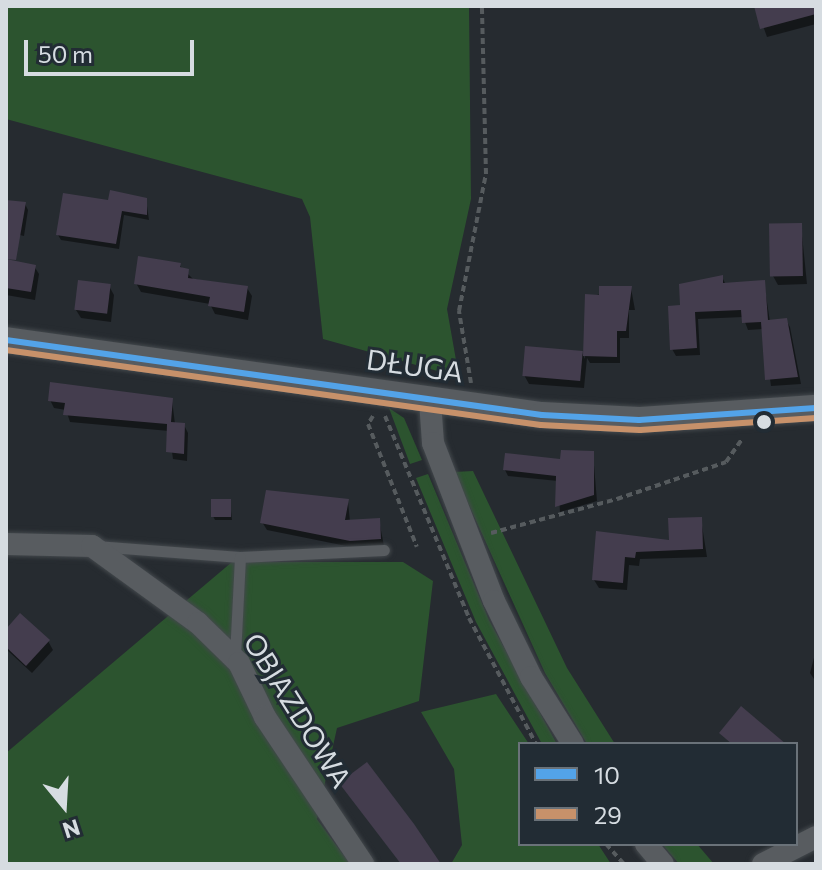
<!DOCTYPE html>
<html>
<head>
<meta charset="utf-8">
<style>
	body { margin:0 }
	#map { position:relative; width:822px; height:870px; overflow:hidden; background:#262b30; font-family:Commissioner,sans-serif }
	div>[style] { position:absolute }
	.green>* { inset:0; background:#2c542f }
	.shadow>* { inset:0; background:#0007 }
	.building>* { inset:0; background:#443d4e; transform-origin:0 0 }
	.path>* { height:4px; margin-top:-2px; transform-origin:0; background:repeating-linear-gradient(90deg,#565b5e 0 6px,transparent 0 10px) }
	.roads { filter:drop-shadow(0 0 2px #43484c) drop-shadow(0 0 2px #43484c) }
	.service>* { height:11px; margin:-5.5px; padding:0 5.5px; transform-origin:5.5px; border-radius:5.5px; background:#585c60 }
	.minor>* { height:22px; margin:-11px; padding:0 11px; transform-origin:11px; border-radius:11px; background:#585c60 }
	.tertiary>* { height:26px; margin:-13px; padding:0 13px; transform-origin:13px; border-radius:13px; background:#585c60 }
	.bus-1>* { height:6px; margin:-3px; padding:0 3px; transform-origin:3px; border-radius:3px; background:#53a3e8 }
	.bus-2>* { height:6px; margin:-3px; padding:0 3px; transform-origin:3px; border-radius:3px; background:#c7916a }
	.dots>* { width:22px; height:22px; translate:-50% -50%; box-sizing:border-box; border:4px solid #222c34; border-radius:50% }
	span { translate:-50% -50%; white-space:nowrap; text-align:center; line-height:1.15; -webkit-text-stroke:6px #222c34; paint-order:stroke }
	.street-label { font-size:28px; color:#d6dce1 }
	.frame { position:absolute; inset:0; border:8px solid #d6dce1; pointer-events:none }
	.legend { position:absolute; left:518px; top:742px; width:280px; height:104px; box-sizing:border-box; background:#222c34; border:2px solid #6a7279; margin:0; padding:10px 14px; list-style:none; font-size:24px; color:#d6dce1 }
	.legend li { display:flex; align-items:center; gap:16px; height:40px }
	.legend b { width:40px; border:2px solid #6a7279 }
	.north { position:absolute; left:24px; top:766px; width:80px; height:80px; -webkit-text-stroke:6px #222c34; paint-order:stroke; rotate:162deg; font-size:22px; font-weight:700; line-height:32px; text-align:center; color:#d6dce1 }
	.north::after { content:''; display:block; margin:auto; width:28px; height:36px; background:#d6dce1; clip-path:polygon(50% 0,100% 100%,50% 72%,0 100%) }
	.scale { position:absolute; left:24px; top:40px; width:170px; height:36px; box-sizing:border-box; border:4px solid #d6dce1; border-top:0; padding-left:10px; font-size:24px; line-height:28px; white-space:nowrap; color:#d6dce1; -webkit-text-stroke:6px #222c34; paint-order:stroke }
</style>
</head>
<body>
<div id="map">
	<div class="green">
		<i style="clip-path:polygon(6px 6px,469px 6px,471px 199px,447px 309px,459px 377px,323px 339px,310px 217px,302px 199px,6px 119px)"></i>
		<i style="clip-path:polygon(389px 408px,404px 418px,422px 460px,410px 464px)"></i>
		<i style="clip-path:polygon(473px 471px,567px 668px,615px 744px,587px 744px,545px 673px,454px 472px)"></i>
		<i style="clip-path:polygon(428px 474px,489px 620px,557px 744px,542px 744px,476px 622px,416px 478px)"></i>
		<i style="clip-path:polygon(232px 562px,403px 562px,433px 581px,419px 701px,337px 728px,317px 819px,350px 864px,6px 864px,6px 753px)"></i>
		<i style="clip-path:polygon(496px 694px,529px 744px,520px 744px,520px 844px,598px 844px,611px 864px,451px 864px,462px 845px,454px 769px,421px 712px)"></i>
		<i style="clip-path:polygon(662px 844px,697px 844px,714px 864px,679px 864px)"></i>
	</div>
	<div class="shadow">
		<i style="clip-path:polygon(756px 6px,816px 6px,816px 24px,767px 37px)"></i>
		<i style="clip-path:polygon(146px 199px,149px 220px,124px 215px,119px 249px,61px 240px,58px 235px,110px 202px)"></i>
		<i style="clip-path:polygon(6px 203px,25px 204px,28px 210px,24px 236px,6px 232px)"></i>
		<i style="clip-path:polygon(801px 225px,807px 284px,778px 285px,773px 276px)"></i>
		<i style="clip-path:polygon(6px 261px,34px 266px,39px 274px,35px 300px,6px 295px)"></i>
		<i style="clip-path:polygon(179px 265px,193px 279px,247px 288px,252px 296px,248px 320px,215px 314px,210px 304px,141px 292px,136px 283px)"></i>
		<i style="clip-path:polygon(722px 277px,726px 285px,764px 282px,770px 322px,786px 320px,790px 327px,801px 384px,771px 386px,763px 329px,748px 330px,743px 317px,698px 319px,700px 355px,676px 356px,672px 349px,682px 307px)"></i>
		<i style="clip-path:polygon(109px 286px,114px 295px,111px 322px,81px 318px,76px 310px)"></i>
		<i style="clip-path:polygon(631px 288px,635px 310px,629px 310px,629px 338px,620px 338px,620px 363px,590px 363px,587px 358px,584px 388px,529px 384px,524px 375px,582px 353px,585px 359px,587px 297px)"></i>
		<i style="clip-path:polygon(50px 400px,172px 400px,175px 424px,184px 425px,188px 433px,187px 461px,173px 459px,169px 431px,70px 422px,66px 410px,54px 408px)"></i>
		<i style="clip-path:polygon(593px 453px,597px 501px,560px 512px,558px 481px,508px 476px,505px 470px)"></i>
		<i style="clip-path:polygon(230px 501px,232px 520px,215px 520px,213px 516px)"></i>
		<i style="clip-path:polygon(348px 501px,350px 522px,379px 520px,384px 546px,356px 548px,267px 530px,262px 522px)"></i>
		<i style="clip-path:polygon(701px 519px,707px 557px,640px 559px,639px 566px,629px 565px,627px 590px,599px 588px,594px 580px,598px 533px,671px 542px)"></i>
		<i style="clip-path:polygon(6px 632px,48px 641px,53px 650px,32px 673px,6px 649px)"></i>
		<i style="clip-path:polygon(816px 650px,816px 682px,810px 673px)"></i>
	</div>
	<div class="building">
		<i style="clip-path:polygon(754px 6px,816px 6px,816px 14px,760px 29px)"></i>
		<i style="clip-path:polygon(110px 190px,147px 198px,147px 215px,122px 211px,116px 244px,56px 235px,63px 193px,108px 200px)"></i>
		<i style="clip-path:polygon(6px 200px,26px 202px,16px 260px,6px 259px)"></i>
		<i style="left:802px;top:223px;width:53px;height:33px;rotate:89deg"></i>
		<i style="clip-path:polygon(138px 256px,181px 263px,180px 267px,189px 269px,188px 278px,248px 286px,244px 312px,208px 306px,210px 297px,134px 284px)"></i>
		<i style="clip-path:polygon(6px 259px,36px 265px,31px 292px,6px 288px)"></i>
		<i style="clip-path:polygon(723px 275px,723px 283px,765px 280px,768px 320px,787px 318px,798px 377px,765px 380px,761px 322px,742px 323px,741px 310px,695px 312px,697px 348px,670px 350px,668px 306px,680px 305px,679px 284px)"></i>
		<i style="left:78px;top:280px;width:33px;height:30px;rotate:7deg"></i>
		<i style="clip-path:polygon(599px 286px,632px 286px,626px 331px,617px 331px,617px 357px,583px 356px,585px 294px,599px 295px)"></i>
		<i style="left:525px;top:346px;width:58px;height:30px;rotate:5deg"></i>
		<i style="clip-path:polygon(50px 382px,173px 398px,171px 422px,185px 423px,184px 454px,166px 452px,167px 424px,63px 415px,65px 403px,48px 401px)"></i>
		<i style="clip-path:polygon(561px 450px,594px 451px,594px 495px,555px 507px,556px 476px,503px 470px,505px 453px,560px 459px)"></i>
		<i style="clip-path:polygon(266px 490px,349px 499px,345px 520px,380px 518px,381px 539px,350px 541px,260px 523px)"></i>
		<i style="left:211px;top:499px;width:20px;height:18px"></i>
		<i style="clip-path:polygon(702px 517px,703px 549px,636px 552px,635px 558px,625px 557px,623px 583px,592px 580px,596px 531px,669px 540px,668px 518px)"></i>
		<i style="clip-path:polygon(20px 613px,50px 640px,26px 666px,6px 647px,6px 629px)"></i>
		<i style="clip-path:polygon(741px 706px,786px 744px,732px 744px,719px 733px)"></i>
		<i style="clip-path:polygon(367px 762px,414px 824px,441px 864px,401px 864px,339px 783px)"></i>
	</div>
	<div class="path">
		<i style="left:471px;top:383px;width:73px;rotate:-99.5deg"></i>
		<i style="left:459px;top:311px;width:140px;rotate:-78.9deg"></i>
		<i style="left:486px;top:174px;width:168px;rotate:-91.4deg"></i>
		<i style="left:373px;top:416px;width:9px;rotate:122deg"></i>
		<i style="left:368px;top:424px;width:132px;rotate:68.3deg"></i>
		<i style="left:385px;top:416px;width:219px;rotate:67.4deg"></i>
		<i style="left:469px;top:618px;width:143px;rotate:62deg"></i>
		<i style="left:491px;top:533px;width:131px;rotate:-15.1deg"></i>
		<i style="left:617px;top:499px;width:115px;rotate:-18.7deg"></i>
		<i style="left:726px;top:462px;width:29px;rotate:-55deg"></i>
		<i style="left:606px;top:844px;width:27px;rotate:48deg"></i>
	</div>
	<div class="roads">
		<div class="service">
			<i style="left:96px;top:546px;width:144px;rotate:4.4deg"></i>
			<i style="left:240px;top:557px;width:144px;rotate:-2.8deg"></i>
			<i style="left:235px;top:656px;width:99px;rotate:-87.1deg"></i>
		</div>
		<div class="minor">
			<i style="left:430px;top:401px;width:42px;rotate:85.9deg"></i>
			<i style="left:433px;top:443px;width:169px;rotate:68.9deg"></i>
			<i style="left:494px;top:601px;width:85px;rotate:64deg"></i>
			<i style="left:531px;top:677px;width:79px;rotate:57.9deg"></i>
			<i style="left:6px;top:544px;width:86px;rotate:1.3deg"></i>
			<i style="left:92px;top:546px;width:131px;rotate:36deg"></i>
			<i style="left:198px;top:623px;width:57px;rotate:44.3deg"></i>
			<i style="left:239px;top:663px;width:60px;rotate:64.3deg"></i>
			<i style="left:265px;top:717px;width:177px;rotate:56.3deg"></i>
			<i style="left:646px;top:844px;width:26px;rotate:50deg"></i>
			<i style="left:763px;top:864px;width:59px;rotate:-27deg"></i>
		</div>
		<div class="tertiary">
			<i style="left:6px;top:340px;width:541px;rotate:7.97deg"></i>
			<i style="left:542px;top:415px;width:97px;rotate:3deg"></i>
			<i style="left:639px;top:420px;width:177px;rotate:-3.9deg"></i>
		</div>
	</div>
	<div class="bus-1">
		<i style="left:6px;top:340px;width:541px;rotate:7.97deg"></i>
		<i style="left:542px;top:415px;width:97px;rotate:3deg"></i>
		<i style="left:639px;top:420px;width:177px;rotate:-3.9deg"></i>
	</div>
	<div class="bus-2">
		<i style="left:6px;top:350px;width:540px;rotate:7.98deg"></i>
		<i style="left:541px;top:425px;width:99px;rotate:2.9deg"></i>
		<i style="left:640px;top:430px;width:176px;rotate:-3.9deg"></i>
	</div>
	<div class="dots">
		<i style="left:764px;top:422px;background:#d6dce1"></i>
	</div>
	<div class="street-label">
		<span style="left:415px;top:365px;rotate:8deg">DŁUGA</span>
		<span style="left:298px;top:710px;rotate:58deg">OBJAZDOWA</span>
	</div>
	<div class="frame"></div>
	<ul class="legend">
	<li><b style="height:10px;background:#53a3e8"></b>10</li>
	<li><b style="height:10px;background:#c7916a"></b>29</li>
	</ul>
	<div class="north">N</div>
	<div class="scale">50 m</div>
</div>
</body>
</html>
